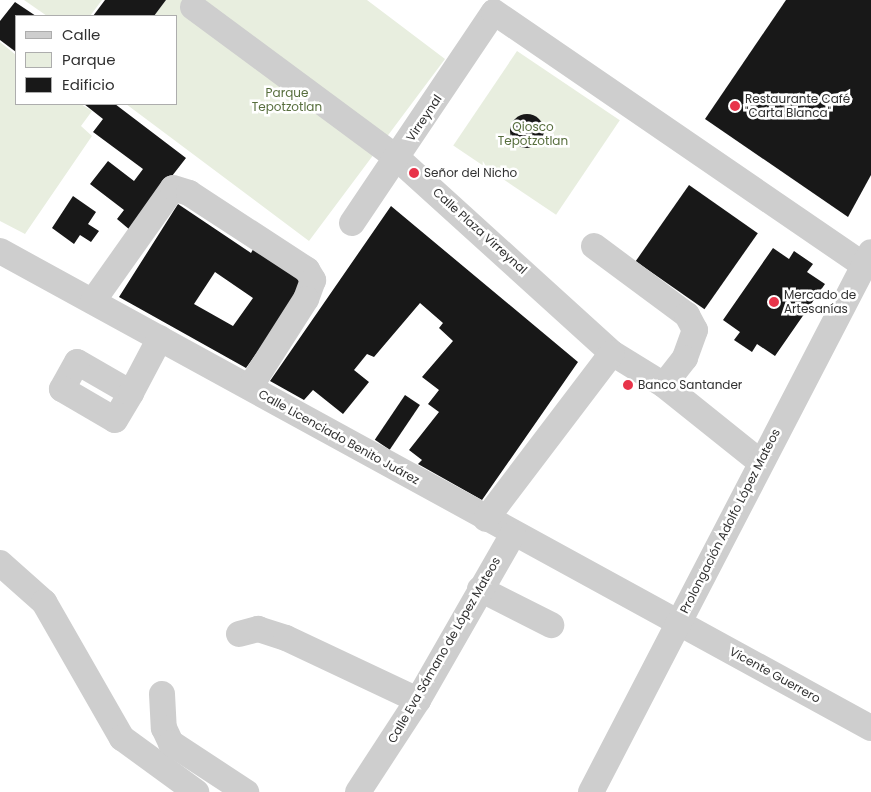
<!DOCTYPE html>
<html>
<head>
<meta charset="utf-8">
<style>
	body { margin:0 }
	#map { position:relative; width:871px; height:792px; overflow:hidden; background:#fff; font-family:Poppins,sans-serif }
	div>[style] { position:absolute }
	.green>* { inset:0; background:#e8eedf; transform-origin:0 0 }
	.building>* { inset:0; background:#181818; transform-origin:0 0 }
	.round { border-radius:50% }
	.minor>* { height:26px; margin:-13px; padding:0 13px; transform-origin:13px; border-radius:13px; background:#cecece }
	.dots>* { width:14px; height:14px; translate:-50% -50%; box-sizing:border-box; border:2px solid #fff; border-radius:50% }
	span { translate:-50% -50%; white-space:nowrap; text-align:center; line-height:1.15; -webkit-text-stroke:5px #fff; paint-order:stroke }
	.park-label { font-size:12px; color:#576e3d }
	.poi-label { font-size:12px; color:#313131 }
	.left { translate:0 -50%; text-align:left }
	.street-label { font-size:12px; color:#313131 }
	.legend { position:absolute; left:15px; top:15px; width:162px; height:90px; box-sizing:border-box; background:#fff; border:1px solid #adadad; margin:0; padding:6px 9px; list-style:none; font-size:15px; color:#313131 }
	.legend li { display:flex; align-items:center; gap:10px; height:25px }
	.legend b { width:25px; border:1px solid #adadad }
</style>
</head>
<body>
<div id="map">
	<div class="green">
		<i style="clip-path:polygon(24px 0,102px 0,90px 16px,47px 16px)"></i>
		<i style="clip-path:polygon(166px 0,367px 0,445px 59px,309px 241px,126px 104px,176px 104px,176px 16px,154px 16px)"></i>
		<i style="clip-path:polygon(0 42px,16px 55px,16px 104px,81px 104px,92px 111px,81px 126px,92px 136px,25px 234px,0 221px)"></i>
		<i style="left:517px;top:51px;width:124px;height:114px;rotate:34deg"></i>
	</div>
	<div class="building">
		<i style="clip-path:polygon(105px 0,166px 0,154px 16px,93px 16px)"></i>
		<i style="clip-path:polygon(786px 0,871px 0,871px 175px,848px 217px,705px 119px)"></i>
		<i style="clip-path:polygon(15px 2px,36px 16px,16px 16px,16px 52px,0 40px,0 21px)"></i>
		<i style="clip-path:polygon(84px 104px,115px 104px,186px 158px,130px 230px,117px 219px,124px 210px,90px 184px,108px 161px,134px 181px,143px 169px,93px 132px,103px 119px)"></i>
		<i class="round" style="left:510px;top:114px;width:34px;height:34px"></i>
		<i style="left:689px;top:185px;width:84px;height:93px;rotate:35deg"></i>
		<i style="clip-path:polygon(73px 196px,96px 212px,88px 224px,99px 231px,91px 242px,80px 235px,74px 244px,52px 228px)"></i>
		<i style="clip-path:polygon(evenodd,178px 204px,251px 253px,256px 244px,309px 280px,246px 368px,119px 297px,178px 204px,215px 272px,253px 298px,233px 326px,194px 304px,215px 272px)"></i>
		<i style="clip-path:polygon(391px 206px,578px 362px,482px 500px,418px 464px,422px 460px,409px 450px,439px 412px,428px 404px,439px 390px,422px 377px,453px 341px,439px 328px,443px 323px,420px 303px,374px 357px,367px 354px,354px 370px,369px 382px,343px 414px,313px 390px,304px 400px,270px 381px)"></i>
		<i style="clip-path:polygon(773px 248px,789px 259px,794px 251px,813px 264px,807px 272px,825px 284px,775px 356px,757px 344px,752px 352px,734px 340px,740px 332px,723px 320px)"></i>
		<i style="left:405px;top:395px;width:18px;height:54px;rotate:34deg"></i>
	</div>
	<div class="minor">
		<i style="left:193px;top:7px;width:254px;rotate:36.5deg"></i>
		<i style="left:397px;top:158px;width:290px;rotate:42.2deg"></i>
		<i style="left:612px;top:353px;width:61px;rotate:31.6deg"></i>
		<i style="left:664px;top:385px;width:123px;rotate:38.7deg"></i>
		<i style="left:352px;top:223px;width:254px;rotate:-56.1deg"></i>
		<i style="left:494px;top:12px;width:447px;rotate:34.4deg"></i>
		<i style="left:594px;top:246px;width:116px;rotate:36.6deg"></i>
		<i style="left:687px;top:315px;width:17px;rotate:62deg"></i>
		<i style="left:695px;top:330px;width:30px;rotate:110deg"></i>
		<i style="left:685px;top:358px;width:34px;rotate:128deg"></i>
		<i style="left:0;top:251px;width:993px;rotate:28.71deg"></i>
		<i style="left:93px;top:301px;width:138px;rotate:-54.7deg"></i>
		<i style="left:173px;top:188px;width:17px;rotate:17deg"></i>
		<i style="left:189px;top:193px;width:141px;rotate:33.1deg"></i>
		<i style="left:307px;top:270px;width:12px;rotate:59deg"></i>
		<i style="left:313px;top:280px;width:20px;rotate:110deg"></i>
		<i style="left:306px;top:299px;width:104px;rotate:122.5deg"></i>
		<i style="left:131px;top:393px;width:62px;rotate:-150.1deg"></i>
		<i style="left:77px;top:362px;width:31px;rotate:119deg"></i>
		<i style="left:62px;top:389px;width:61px;rotate:30.3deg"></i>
		<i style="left:115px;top:420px;width:31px;rotate:-59deg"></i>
		<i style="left:131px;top:393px;width:62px;rotate:-62.2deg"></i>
		<i style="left:486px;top:519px;width:208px;rotate:-52.8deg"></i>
		<i style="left:0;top:563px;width:59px;rotate:41.6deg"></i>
		<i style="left:44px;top:602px;width:157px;rotate:60.2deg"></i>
		<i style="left:122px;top:738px;width:92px;rotate:36.1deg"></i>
		<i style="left:480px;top:589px;width:80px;rotate:26.9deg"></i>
		<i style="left:239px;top:634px;width:20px;rotate:-15deg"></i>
		<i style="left:258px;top:629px;width:29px;rotate:18deg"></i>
		<i style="left:286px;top:638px;width:146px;rotate:25.2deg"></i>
		<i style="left:162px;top:694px;width:34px;rotate:87deg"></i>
		<i style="left:164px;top:728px;width:17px;rotate:65deg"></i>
		<i style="left:171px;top:743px;width:90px;rotate:33.2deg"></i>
		<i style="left:358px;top:792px;width:110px;rotate:-56.9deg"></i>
		<i style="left:418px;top:700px;width:191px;rotate:-60.2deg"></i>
		<i style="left:591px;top:792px;width:608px;rotate:-62.59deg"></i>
	</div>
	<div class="dots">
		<i style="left:735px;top:106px;background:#e8344a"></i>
		<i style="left:414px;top:173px;background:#e8344a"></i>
		<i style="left:774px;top:302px;background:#e8344a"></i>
		<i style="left:628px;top:385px;background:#e8344a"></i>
	</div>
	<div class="park-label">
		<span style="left:287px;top:100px">Parque<br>Tepotzotlan</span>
		<span style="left:533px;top:134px">Qiosco<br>Tepotzotlan</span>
	</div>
	<div class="poi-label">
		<span class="left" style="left:745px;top:106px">Restaurante Café<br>"Carta Blanca"</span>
		<span class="left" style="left:424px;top:173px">Señor del Nicho</span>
		<span class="left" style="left:784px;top:302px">Mercado de<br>Artesanías</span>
		<span class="left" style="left:638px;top:385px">Banco Santander</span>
	</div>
	<div class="street-label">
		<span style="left:424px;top:118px;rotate:-56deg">Virreynal</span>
		<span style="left:480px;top:231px;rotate:42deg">Calle Plaza Virreynal</span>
		<span style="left:339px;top:437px;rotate:29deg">Calle Licenciado Benito Juárez</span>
		<span style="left:730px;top:521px;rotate:-63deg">Prolongación Adolfo López Mateos</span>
		<span style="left:444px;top:650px;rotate:-60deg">Calle Eva Sámano de López Mateos</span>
		<span style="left:775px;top:675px;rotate:29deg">Vicente Guerrero</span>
	</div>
	<ul class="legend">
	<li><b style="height:6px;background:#cecece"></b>Calle</li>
	<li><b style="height:14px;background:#e8eedf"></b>Parque</li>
	<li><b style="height:14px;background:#181818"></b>Edificio</li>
	</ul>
</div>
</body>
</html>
